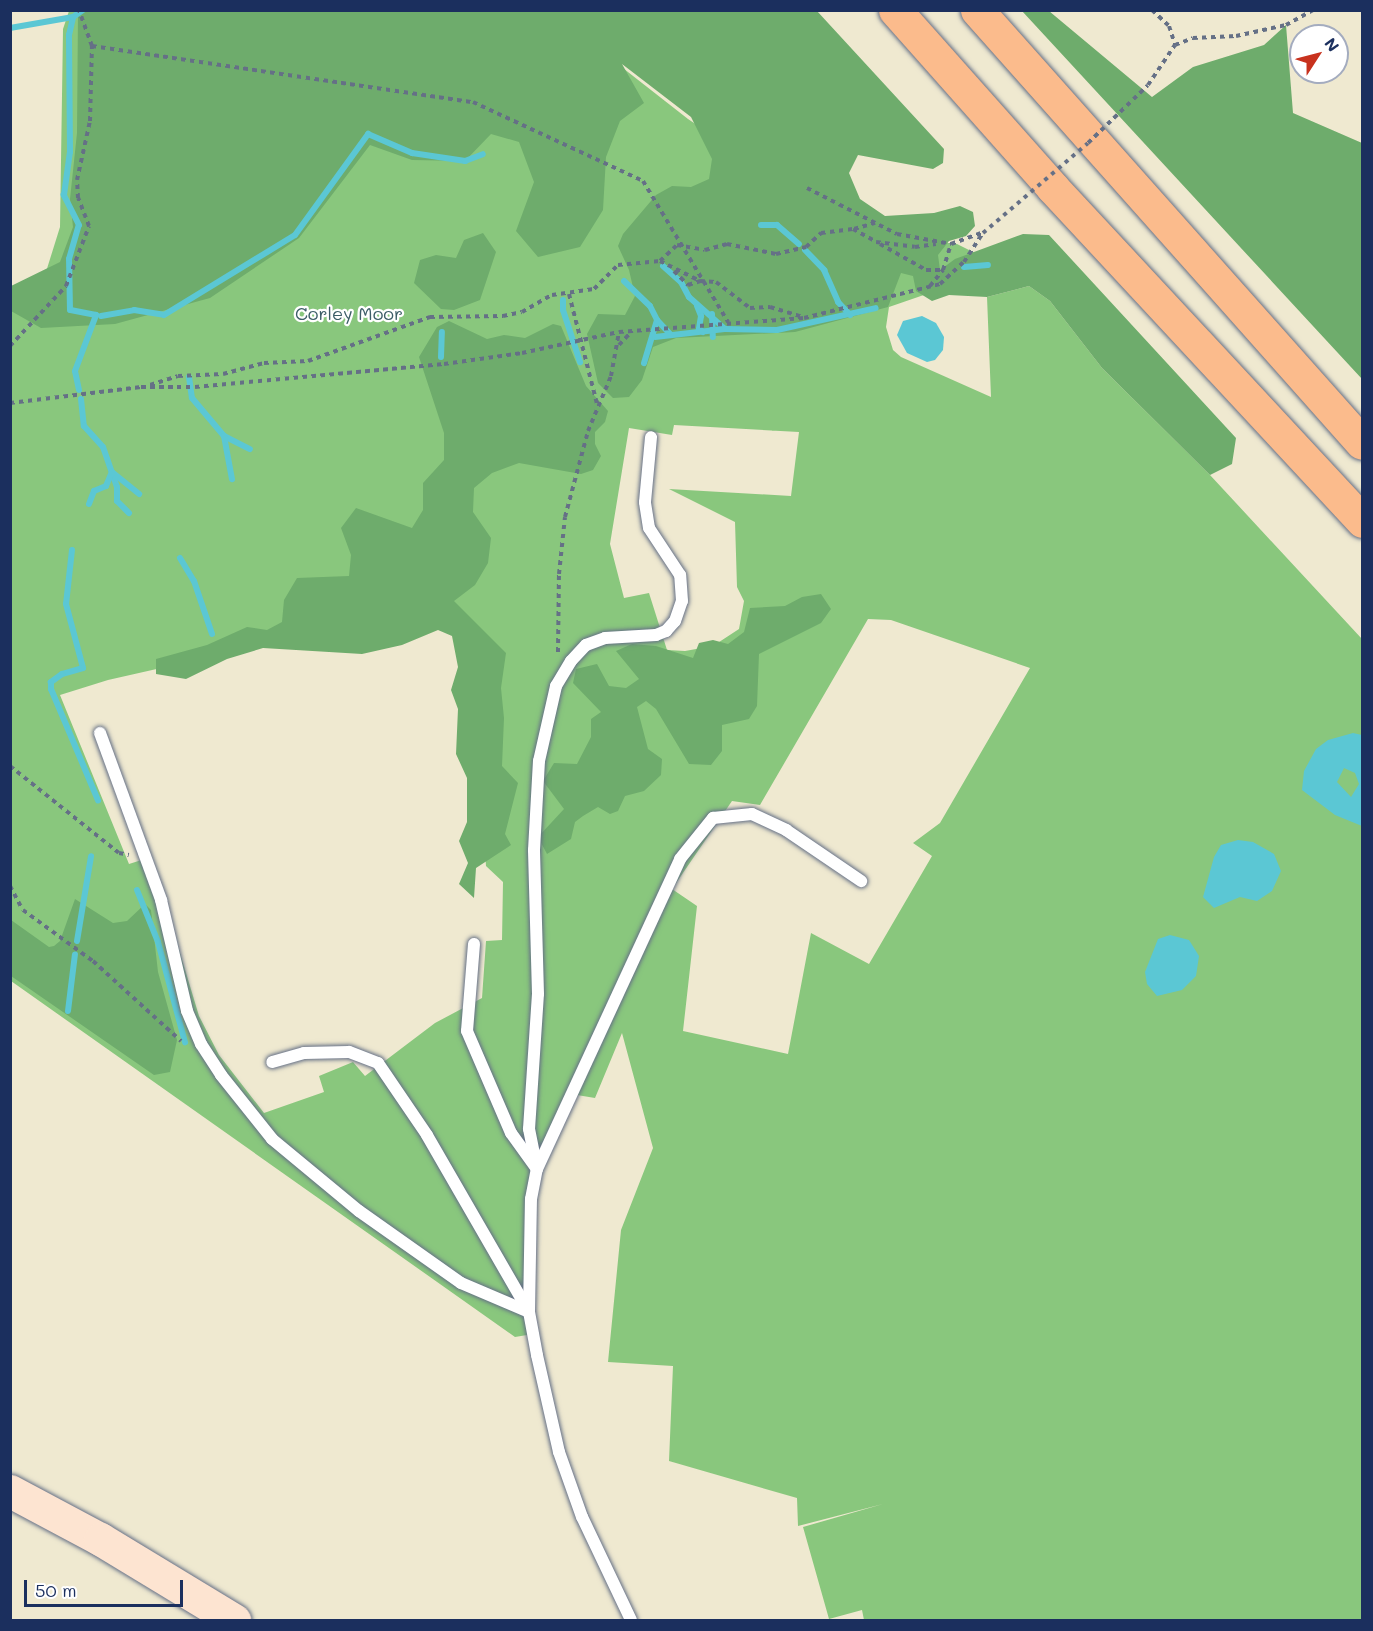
<!DOCTYPE html>
<html>
<head>
<meta charset="utf-8">
<style>
	body { margin:0 }
	#map { position:relative; width:1373px; height:1631px; overflow:hidden; background:#efe9d0; font-family:Mali,sans-serif }
	div>[style] { position:absolute }
	.green>* { inset:0; background:#89c77d }
	.forest>* { inset:0; background:#6eac6c }
	.water>* { inset:0; background:#5bc7d4 }
	.stream>* { height:6px; margin:-3px; padding:0 3px; transform-origin:3px; border-radius:3px; background:#5bc7d4 }
	.path>* { height:4px; margin-top:-2px; transform-origin:0; background:repeating-linear-gradient(90deg,#657086 0 4.5px,transparent 0 9px) }
	.roads { filter:drop-shadow(0 0 2px #657086) drop-shadow(0 0 2px #657086) }
	.lane>* { height:12px; margin:-6px; padding:0 6px; transform-origin:6px; border-radius:6px; background:#fff }
	.secondary>* { height:33px; margin:-16.5px; padding:0 16.5px; transform-origin:16.5px; border-radius:16.5px; background:#fde4d1 }
	.highway>* { height:33px; margin:-16.5px; padding:0 16.5px; transform-origin:16.5px; border-radius:16.5px; background:#fbbb8c }
	.path-bridge>* { height:4px; margin-top:-2px; transform-origin:0; background:repeating-linear-gradient(90deg,#657086 0 4.5px,transparent 0 9px) }
	span { translate:-50% -50%; white-space:nowrap; text-align:center; line-height:1.15; -webkit-text-stroke:4.5px #fff; paint-order:stroke }
	.park-label { font-size:18px; color:#3c5d67 }
	.frame { position:absolute; inset:0; border:12px solid #1b2f5e; pointer-events:none }
	.north { position:absolute; left:1289px; top:24px; width:60px; height:60px; box-sizing:border-box; background:#fff; border:2px solid #a4acbf; border-radius:50%; rotate:54deg; font-size:16px; font-weight:700; line-height:24px; text-align:center; color:#1b2f5e }
	.north::after { content:''; display:block; margin:auto; width:21px; height:27px; background:#c8321e; clip-path:polygon(50% 0,100% 100%,50% 72%,0 100%) }
	.scale { position:absolute; left:24px; top:1580px; width:159px; height:27px; box-sizing:border-box; border:3px solid #1b2f5e; border-top:0; padding-left:8px; font-size:18px; line-height:21px; white-space:nowrap; color:#1b2f5e; -webkit-text-stroke:4px #fff; paint-order:stroke }
</style>
</head>
<body>
<div id="map">
	<div class="green">
		<i style="clip-path:polygon(evenodd,560px 10px,619px 65px,688px 119px,800px 194px,887px 236px,957px 244px,981px 256px,976px 277px,889px 307px,886px 327px,893px 350px,901px 357px,991px 397px,987px 297px,1029px 286px,1050px 301px,1102px 368px,1210px 475px,1362px 639px,1362px 1620px,864px 1620px,862px 1610px,829px 1619px,803px 1527px,883px 1504px,798px 1526px,797px 1498px,669px 1461px,673px 1366px,608px 1362px,621px 1230px,653px 1148px,622px 1033px,595px 1098px,577px 1095px,535px 1185px,533px 1334px,515px 1337px,11px 981px,10px 289px,45px 275px,60px 227px,63px 29px,69px 11px,560px 10px,674px 425px,799px 432px,791px 496px,669px 489px,735px 522px,737px 587px,744px 601px,739px 629px,713px 646px,685px 651px,667px 650px,649px 593px,624px 598px,610px 544px,629px 428px,672px 435px,674px 425px,560px 10px,868px 619px,891px 620px,1030px 668px,940px 823px,913px 843px,932px 856px,869px 964px,811px 933px,788px 1054px,683px 1031px,697px 906px,672px 889px,732px 801px,760px 805px,868px 619px,560px 10px,455px 626px,479px 773px,486px 866px,503px 882px,502px 940px,486px 941px,482px 998px,435px 1023px,365px 1076px,353px 1062px,319px 1076px,324px 1092px,264px 1113px,219px 1055px,199px 1016px,151px 857px,129px 864px,60px 695px,108px 680px,271px 643px,455px 626px)"></i>
	</div>
	<div class="forest">
		<i style="clip-path:polygon(78px 11px,817px 11px,944px 149px,943px 163px,933px 169px,858px 155px,849px 173px,860px 199px,885px 216px,934px 213px,960px 206px,973px 212px,975px 226px,966px 236px,949px 241px,938px 255px,940px 270px,955px 259px,1023px 234px,1049px 235px,1236px 438px,1232px 464px,1210px 475px,1102px 368px,1050px 301px,1029px 286px,987px 297px,949px 295px,932px 301px,916px 291px,913px 276px,901px 273px,888px 307px,795px 332px,676px 338px,653px 347px,642px 380px,629px 397px,613px 398px,598px 383px,587px 334px,598px 314px,625px 315px,635px 296px,629px 270px,618px 246px,623px 234px,656px 195px,672px 186px,691px 187px,709px 179px,712px 159px,691px 117px,622px 64px,644px 103px,620px 121px,606px 157px,603px 210px,580px 247px,538px 257px,516px 231px,534px 182px,519px 142px,491px 134px,465px 161px,412px 160px,370px 145px,299px 238px,210px 298px,115px 324px,41px 328px,11px 311px,11px 286px,60px 262px,73px 227px,70px 199px,77px 133px)"></i>
		<i style="clip-path:polygon(1022px 11px,1049px 11px,1152px 97px,1193px 67px,1264px 45px,1286px 25px,1293px 113px,1362px 143px,1362px 379px)"></i>
		<i style="clip-path:polygon(483px 233px,496px 252px,480px 300px,454px 310px,441px 309px,414px 283px,420px 260px,436px 255px,456px 258px,464px 240px)"></i>
		<i style="clip-path:polygon(449px 321px,487px 339px,504px 335px,525px 338px,553px 324px,561px 326px,586px 386px,608px 411px,605px 422px,595px 432px,595px 444px,601px 456px,593px 470px,581px 474px,519px 463px,492px 473px,474px 488px,473px 512px,491px 538px,488px 563px,475px 585px,454px 601px,506px 653px,501px 688px,504px 718px,502px 766px,518px 783px,505px 834px,511px 845px,476px 868px,474px 898px,459px 884px,468px 863px,459px 841px,467px 822px,467px 778px,456px 754px,458px 709px,451px 690px,458px 667px,452px 636px,438px 630px,402px 645px,362px 654px,263px 648px,227px 659px,186px 679px,156px 674px,156px 659px,207px 645px,247px 627px,267px 630px,282px 622px,284px 600px,297px 578px,349px 576px,351px 555px,341px 528px,356px 508px,412px 528px,423px 510px,423px 483px,444px 460px,444px 433px,419px 357px,437px 327px)"></i>
		<i style="clip-path:polygon(821px 594px,831px 609px,821px 623px,759px 654px,757px 706px,749px 719px,722px 725px,722px 751px,711px 765px,689px 764px,656px 709px,646px 701px,637px 707px,648px 749px,662px 759px,661px 775px,644px 791px,625px 796px,618px 811px,610px 814px,598px 807px,583px 816px,575px 822px,571px 839px,547px 854px,538px 837px,564px 809px,543px 781px,554px 763px,577px 764px,591px 737px,591px 719px,601px 712px,573px 683px,576px 669px,597px 664px,609px 686px,626px 688px,639px 679px,616px 651px,632px 644px,656px 646px,693px 658px,699px 643px,713px 640px,728px 644px,744px 632px,750px 608px,785px 606px,802px 597px)"></i>
		<i style="clip-path:polygon(75px 899px,113px 923px,127px 921px,145px 904px,151px 910px,158px 972px,177px 1040px,170px 1072px,154px 1075px,11px 976px,11px 920px,49px 947px,54px 946px,60px 941px)"></i>
	</div>
	<div class="water">
		<i style="clip-path:polygon(922px 316px,936px 323px,944px 337px,943px 350px,935px 360px,927px 362px,907px 353px,897px 335px,903px 321px)"></i>
		<i style="clip-path:polygon(evenodd,1353px 733px,1362px 735px,1362px 826px,1335px 815px,1302px 790px,1304px 771px,1316px 749px,1328px 740px,1353px 733px,1344px 768px,1355px 773px,1359px 784px,1351px 797px,1337px 782px,1344px 768px)"></i>
		<i style="clip-path:polygon(1238px 840px,1253px 842px,1274px 854px,1281px 871px,1272px 891px,1257px 901px,1240px 897px,1214px 908px,1203px 897px,1214px 857px,1221px 845px)"></i>
		<i style="clip-path:polygon(1170px 935px,1189px 940px,1199px 956px,1196px 976px,1182px 990px,1157px 996px,1147px 984px,1145px 972px,1158px 939px)"></i>
	</div>
	<div class="stream">
		<i style="left:10px;top:28px;width:64px;rotate:-9.9deg"></i>
		<i style="left:761px;top:225px;width:16px"></i>
		<i style="left:777px;top:225px;width:29px;rotate:41deg"></i>
		<i style="left:805px;top:250px;width:28px;rotate:46deg"></i>
		<i style="left:824px;top:270px;width:35px;rotate:66deg"></i>
		<i style="left:838px;top:302px;width:18px;rotate:47deg"></i>
		<i style="left:663px;top:266px;width:24px;rotate:42deg"></i>
		<i style="left:681px;top:282px;width:17px;rotate:62deg"></i>
		<i style="left:689px;top:297px;width:48px;rotate:41.6deg"></i>
		<i style="left:964px;top:267px;width:24px;rotate:-5deg"></i>
		<i style="left:624px;top:281px;width:36px;rotate:44deg"></i>
		<i style="left:650px;top:306px;width:16px;rotate:63deg"></i>
		<i style="left:657px;top:320px;width:45px;rotate:106.8deg"></i>
		<i style="left:563px;top:300px;width:10px;rotate:90deg"></i>
		<i style="left:563px;top:310px;width:55px;rotate:71.9deg"></i>
		<i style="left:697px;top:306px;width:11px;rotate:68deg"></i>
		<i style="left:701px;top:316px;width:13px;rotate:99deg"></i>
		<i style="left:699px;top:329px;width:5px;rotate:37deg"></i>
		<i style="left:712px;top:314px;width:23px;rotate:88deg"></i>
		<i style="left:101px;top:316px;width:34px;rotate:-10deg"></i>
		<i style="left:134px;top:310px;width:30px;rotate:9deg"></i>
		<i style="left:164px;top:315px;width:153px;rotate:-31.4deg"></i>
		<i style="left:295px;top:235px;width:125px;rotate:-54.1deg"></i>
		<i style="left:368px;top:134px;width:48px;rotate:23.4deg"></i>
		<i style="left:412px;top:153px;width:54px;rotate:8.6deg"></i>
		<i style="left:465px;top:161px;width:19px;rotate:-21deg"></i>
		<i style="left:657px;top:320px;width:19px;rotate:47deg"></i>
		<i style="left:655px;top:337px;width:70px;rotate:-6.5deg"></i>
		<i style="left:725px;top:329px;width:52px;rotate:1.1deg"></i>
		<i style="left:777px;top:330px;width:101px;rotate:-12.5deg"></i>
		<i style="left:441px;top:357px;width:25px;rotate:-88deg"></i>
		<i style="left:189px;top:377px;width:21px;rotate:82deg"></i>
		<i style="left:192px;top:398px;width:50px;rotate:49.9deg"></i>
		<i style="left:224px;top:436px;width:29px;rotate:27deg"></i>
		<i style="left:79px;top:390px;width:19px;rotate:-102deg"></i>
		<i style="left:75px;top:371px;width:60px;rotate:-69.4deg"></i>
		<i style="left:96px;top:315px;width:26px;rotate:-169deg"></i>
		<i style="left:70px;top:310px;width:51px;rotate:-91.1deg"></i>
		<i style="left:69px;top:259px;width:35px;rotate:-74deg"></i>
		<i style="left:79px;top:225px;width:34px;rotate:-117deg"></i>
		<i style="left:64px;top:195px;width:43px;rotate:-82.1deg"></i>
		<i style="left:70px;top:152px;width:117px;rotate:-90.5deg"></i>
		<i style="left:69px;top:35px;width:18px;rotate:-77deg"></i>
		<i style="left:73px;top:17px;width:12px;rotate:-35deg"></i>
		<i style="left:81px;top:399px;width:27px;rotate:84deg"></i>
		<i style="left:84px;top:426px;width:28px;rotate:48deg"></i>
		<i style="left:103px;top:447px;width:42px;rotate:70.7deg"></i>
		<i style="left:117px;top:487px;width:14px;rotate:90deg"></i>
		<i style="left:117px;top:501px;width:17px;rotate:45deg"></i>
		<i style="left:224px;top:436px;width:44px;rotate:79.5deg"></i>
		<i style="left:89px;top:504px;width:14px;rotate:-69deg"></i>
		<i style="left:94px;top:491px;width:13px;rotate:-23deg"></i>
		<i style="left:106px;top:486px;width:15px;rotate:-67deg"></i>
		<i style="left:112px;top:472px;width:35px;rotate:39deg"></i>
		<i style="left:72px;top:550px;width:54px;rotate:96.3deg"></i>
		<i style="left:66px;top:604px;width:66px;rotate:75.1deg"></i>
		<i style="left:83px;top:668px;width:22px;rotate:164deg"></i>
		<i style="left:62px;top:674px;width:14px;rotate:144deg"></i>
		<i style="left:51px;top:682px;width:7px;rotate:90deg"></i>
		<i style="left:51px;top:689px;width:121px;rotate:67.1deg"></i>
		<i style="left:180px;top:558px;width:27px;rotate:59deg"></i>
		<i style="left:194px;top:581px;width:56px;rotate:71.2deg"></i>
		<i style="left:137px;top:890px;width:56px;rotate:68deg"></i>
		<i style="left:158px;top:942px;width:104px;rotate:74.9deg"></i>
		<i style="left:77px;top:941px;width:86px;rotate:-80.6deg"></i>
		<i style="left:68px;top:1011px;width:57px;rotate:-83deg"></i>
	</div>
	<div class="path">
		<i style="left:1152px;top:10px;width:23px;rotate:43deg"></i>
		<i style="left:1169px;top:26px;width:20px;rotate:72deg"></i>
		<i style="left:92px;top:46px;width:385px;rotate:8.4deg"></i>
		<i style="left:473px;top:102px;width:187px;rotate:24.9deg"></i>
		<i style="left:643px;top:181px;width:165px;rotate:58.9deg"></i>
		<i style="left:1148px;top:85px;width:48px;rotate:-56deg"></i>
		<i style="left:1175px;top:45px;width:19px;rotate:-21deg"></i>
		<i style="left:1193px;top:38px;width:43px;rotate:-2.7deg"></i>
		<i style="left:1236px;top:36px;width:51px;rotate:-12.4deg"></i>
		<i style="left:1286px;top:25px;width:31px;rotate:-29deg"></i>
		<i style="left:807px;top:188px;width:101px;rotate:27.1deg"></i>
		<i style="left:897px;top:234px;width:55px;rotate:10.5deg"></i>
		<i style="left:854px;top:229px;width:22px;rotate:-16deg"></i>
		<i style="left:880px;top:244px;width:53px;rotate:29.5deg"></i>
		<i style="left:926px;top:270px;width:16px"></i>
		<i style="left:660px;top:261px;width:45px;rotate:26.6deg"></i>
		<i style="left:700px;top:281px;width:16px;rotate:4deg"></i>
		<i style="left:716px;top:282px;width:43px;rotate:37.4deg"></i>
		<i style="left:750px;top:308px;width:20px;rotate:-3deg"></i>
		<i style="left:770px;top:307px;width:34px;rotate:17deg"></i>
		<i style="left:674px;top:271px;width:20px;rotate:45deg"></i>
		<i style="left:688px;top:285px;width:13px;rotate:-18deg"></i>
		<i style="left:930px;top:286px;width:21px;rotate:-51deg"></i>
		<i style="left:943px;top:270px;width:27px;rotate:-73deg"></i>
		<i style="left:951px;top:244px;width:33px;rotate:-20deg"></i>
		<i style="left:569px;top:294px;width:114px;rotate:75.7deg"></i>
		<i style="left:619px;top:345px;width:19px;rotate:-47deg"></i>
		<i style="left:10px;top:346px;width:82px;rotate:-47deg"></i>
		<i style="left:66px;top:286px;width:64px;rotate:-69deg"></i>
		<i style="left:89px;top:226px;width:30px;rotate:-111deg"></i>
		<i style="left:78px;top:198px;width:18px;rotate:-93deg"></i>
		<i style="left:77px;top:180px;width:60px;rotate:-77.6deg"></i>
		<i style="left:90px;top:121px;width:75px;rotate:-88.5deg"></i>
		<i style="left:92px;top:46px;width:38px;rotate:-110deg"></i>
		<i style="left:150px;top:385px;width:29px;rotate:-18deg"></i>
		<i style="left:178px;top:376px;width:45px;rotate:-2.5deg"></i>
		<i style="left:223px;top:374px;width:42px;rotate:-15deg"></i>
		<i style="left:264px;top:363px;width:44px;rotate:-2.6deg"></i>
		<i style="left:308px;top:361px;width:130px;rotate:-19.8deg"></i>
		<i style="left:430px;top:317px;width:73px;rotate:-0.8deg"></i>
		<i style="left:503px;top:316px;width:19px;rotate:-12deg"></i>
		<i style="left:522px;top:312px;width:34px;rotate:-30deg"></i>
		<i style="left:552px;top:295px;width:42px;rotate:-8.1deg"></i>
		<i style="left:594px;top:289px;width:34px;rotate:-45deg"></i>
		<i style="left:618px;top:265px;width:42px;rotate:-5.4deg"></i>
		<i style="left:660px;top:261px;width:23px;rotate:-43deg"></i>
		<i style="left:677px;top:245px;width:28px;rotate:10deg"></i>
		<i style="left:705px;top:250px;width:23px;rotate:-15deg"></i>
		<i style="left:727px;top:244px;width:50px;rotate:11.5deg"></i>
		<i style="left:776px;top:254px;width:31px;rotate:-13deg"></i>
		<i style="left:806px;top:247px;width:21px;rotate:-43deg"></i>
		<i style="left:821px;top:233px;width:32px;rotate:-7deg"></i>
		<i style="left:853px;top:229px;width:26px;rotate:29deg"></i>
		<i style="left:876px;top:242px;width:39px;rotate:7deg"></i>
		<i style="left:915px;top:247px;width:21px;rotate:-8deg"></i>
		<i style="left:10px;top:403px;width:132px;rotate:-7deg"></i>
		<i style="left:141px;top:387px;width:54px"></i>
		<i style="left:195px;top:387px;width:250px;rotate:-5.3deg"></i>
		<i style="left:444px;top:364px;width:79px;rotate:-8deg"></i>
		<i style="left:522px;top:353px;width:99px;rotate:-12.2deg"></i>
		<i style="left:619px;top:332px;width:186px;rotate:-4.3deg"></i>
		<i style="left:804px;top:318px;width:140px;rotate:-14deg"></i>
		<i style="left:940px;top:284px;width:33px;rotate:-43deg"></i>
		<i style="left:964px;top:262px;width:35px;rotate:-57deg"></i>
		<i style="left:558px;top:652px;width:78px;rotate:-89.3deg"></i>
		<i style="left:559px;top:574px;width:57px;rotate:-84deg"></i>
		<i style="left:565px;top:517px;width:89px;rotate:-75deg"></i>
		<i style="left:588px;top:431px;width:60px;rotate:-67.3deg"></i>
		<i style="left:611px;top:376px;width:45px;rotate:-79.7deg"></i>
		<i style="left:10px;top:766px;width:139px;rotate:38.6deg"></i>
		<i style="left:119px;top:853px;width:10px;rotate:11deg"></i>
		<i style="left:10px;top:886px;width:27px;rotate:62deg"></i>
		<i style="left:23px;top:910px;width:87px;rotate:36.1deg"></i>
		<i style="left:93px;top:961px;width:119px;rotate:42.3deg"></i>
	</div>
	<div class="roads">
		<div class="lane">
			<i style="left:100px;top:733px;width:178px;rotate:69.9deg"></i>
			<i style="left:161px;top:900px;width:114px;rotate:76.8deg"></i>
			<i style="left:187px;top:1011px;width:36px;rotate:67deg"></i>
			<i style="left:201px;top:1044px;width:37px;rotate:57deg"></i>
			<i style="left:221px;top:1075px;width:82px;rotate:51.4deg"></i>
			<i style="left:272px;top:1139px;width:113px;rotate:39.6deg"></i>
			<i style="left:359px;top:1211px;width:125px;rotate:35.2deg"></i>
			<i style="left:461px;top:1283px;width:74px;rotate:23.1deg"></i>
			<i style="left:529px;top:1312px;width:204px;rotate:-120deg"></i>
			<i style="left:427px;top:1135px;width:87px;rotate:-124.2deg"></i>
			<i style="left:378px;top:1063px;width:31px;rotate:-159deg"></i>
			<i style="left:349px;top:1052px;width:45px;rotate:178.7deg"></i>
			<i style="left:304px;top:1053px;width:33px;rotate:164deg"></i>
			<i style="left:474px;top:944px;width:87px;rotate:94.6deg"></i>
			<i style="left:467px;top:1031px;width:111px;rotate:66.7deg"></i>
			<i style="left:511px;top:1133px;width:44px;rotate:54.2deg"></i>
			<i style="left:537px;top:1169px;width:41px;rotate:-101.3deg"></i>
			<i style="left:529px;top:1129px;width:135px;rotate:-86.2deg"></i>
			<i style="left:538px;top:994px;width:144px;rotate:-91.6deg"></i>
			<i style="left:534px;top:850px;width:89px;rotate:-86.8deg"></i>
			<i style="left:539px;top:761px;width:77px;rotate:-77.2deg"></i>
			<i style="left:556px;top:686px;width:29px;rotate:-59deg"></i>
			<i style="left:571px;top:661px;width:22px;rotate:-47deg"></i>
			<i style="left:586px;top:645px;width:20px;rotate:-20deg"></i>
			<i style="left:605px;top:638px;width:51px;rotate:-3.4deg"></i>
			<i style="left:656px;top:635px;width:11px;rotate:-22deg"></i>
			<i style="left:666px;top:631px;width:13px;rotate:-48deg"></i>
			<i style="left:675px;top:621px;width:21px;rotate:-71deg"></i>
			<i style="left:682px;top:601px;width:26px;rotate:-94deg"></i>
			<i style="left:680px;top:575px;width:56px;rotate:-123.4deg"></i>
			<i style="left:649px;top:528px;width:26px;rotate:-99deg"></i>
			<i style="left:645px;top:502px;width:65px;rotate:-84.7deg"></i>
			<i style="left:631px;top:1620px;width:114px;rotate:-115.4deg"></i>
			<i style="left:582px;top:1517px;width:69px;rotate:-109.5deg"></i>
			<i style="left:559px;top:1452px;width:99px;rotate:-102.8deg"></i>
			<i style="left:537px;top:1355px;width:44px;rotate:-100.5deg"></i>
			<i style="left:529px;top:1312px;width:113px;rotate:-89deg"></i>
			<i style="left:531px;top:1199px;width:31px;rotate:-79deg"></i>
			<i style="left:537px;top:1169px;width:341px;rotate:-65.2deg"></i>
			<i style="left:680px;top:859px;width:53px;rotate:-51.2deg"></i>
			<i style="left:713px;top:818px;width:39px;rotate:-6deg"></i>
			<i style="left:752px;top:814px;width:38px;rotate:25deg"></i>
			<i style="left:786px;top:830px;width:91px;rotate:34.2deg"></i>
		</div>
		<div class="secondary">
			<i style="left:10px;top:1491px;width:102px;rotate:28.1deg"></i>
			<i style="left:100px;top:1539px;width:157px;rotate:31.2deg"></i>
		</div>
		<div class="highway">
			<i style="left:895px;top:10px;width:237px;rotate:48.4deg"></i>
			<i style="left:1052px;top:187px;width:456px;rotate:47.1deg"></i>
			<i style="left:977px;top:10px;width:579px;rotate:48.36deg"></i>
		</div>
	</div>
	<div class="path-bridge">
		<i style="left:983px;top:233px;width:138px;rotate:-40.6deg"></i>
		<i style="left:1088px;top:143px;width:83px;rotate:-44deg"></i>
	</div>
	<div class="park-label">
		<span style="left:349px;top:313px">Corley Moor</span>
	</div>
	<div class="frame"></div>
	<div class="north">N</div>
	<div class="scale">50 m</div>
</div>
</body>
</html>
